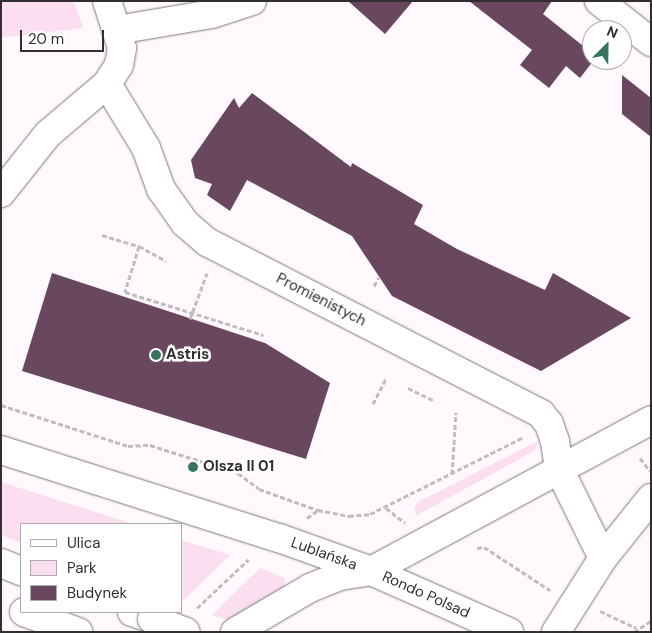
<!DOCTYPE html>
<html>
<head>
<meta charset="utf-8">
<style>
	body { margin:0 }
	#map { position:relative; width:652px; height:633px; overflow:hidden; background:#fff9fd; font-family:"DM Sans",sans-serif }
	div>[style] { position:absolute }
	.green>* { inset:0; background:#fbdff1 }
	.building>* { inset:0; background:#69475e }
	.path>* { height:3px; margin-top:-1.5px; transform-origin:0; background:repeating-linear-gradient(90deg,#c1bcbf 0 5px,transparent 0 7.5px) }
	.roads { filter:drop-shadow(0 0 1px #7e767b) drop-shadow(0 0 1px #7e767b) }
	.street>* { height:28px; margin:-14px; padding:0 14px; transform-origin:14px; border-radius:14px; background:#fff }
	.secondary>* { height:28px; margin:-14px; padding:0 14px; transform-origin:14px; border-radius:14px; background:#fff }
	.primary>* { height:28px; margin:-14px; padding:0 14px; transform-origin:14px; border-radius:14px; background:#fff }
	.bridges { filter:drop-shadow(0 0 1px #7e767b) drop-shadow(0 0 1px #7e767b) }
	.primary-bridge>* { height:28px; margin:-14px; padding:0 14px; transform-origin:14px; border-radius:14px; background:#fff }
	.dots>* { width:14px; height:14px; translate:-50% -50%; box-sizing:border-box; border:2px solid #fff; border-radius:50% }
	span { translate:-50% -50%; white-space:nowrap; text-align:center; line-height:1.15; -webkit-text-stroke:5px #fff; paint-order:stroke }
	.street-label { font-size:15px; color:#312e30 }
	.poi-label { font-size:15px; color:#312e30; font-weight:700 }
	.left { translate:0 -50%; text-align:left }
	.frame { position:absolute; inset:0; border:2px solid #312e30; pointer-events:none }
	.legend { position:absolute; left:20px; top:523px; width:162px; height:90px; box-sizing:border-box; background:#fff; border:1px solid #adabac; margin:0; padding:6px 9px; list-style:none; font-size:15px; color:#312e30 }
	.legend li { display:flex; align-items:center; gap:10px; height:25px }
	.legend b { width:25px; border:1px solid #adabac }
	.north { position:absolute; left:582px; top:20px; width:50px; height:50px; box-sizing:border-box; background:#fff; border:1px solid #adabac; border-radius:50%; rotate:23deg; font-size:14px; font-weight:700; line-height:20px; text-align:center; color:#312e30 }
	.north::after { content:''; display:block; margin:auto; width:18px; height:22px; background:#37745f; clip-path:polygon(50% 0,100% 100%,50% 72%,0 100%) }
	.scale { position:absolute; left:20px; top:30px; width:84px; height:22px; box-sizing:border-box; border:2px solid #312e30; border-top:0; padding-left:6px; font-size:15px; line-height:18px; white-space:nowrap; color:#312e30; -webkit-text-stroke:4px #fff; paint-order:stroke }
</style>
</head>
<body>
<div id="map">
	<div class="green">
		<i style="clip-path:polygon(1px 1px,74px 1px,83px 28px,1px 38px)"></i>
		<i style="clip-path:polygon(540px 440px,534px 451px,416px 516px,414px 508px,418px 502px)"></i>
		<i style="clip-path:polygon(1px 482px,133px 524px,21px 524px,21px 543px,1px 535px)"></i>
		<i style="clip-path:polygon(181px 540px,230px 555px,182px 602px,181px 602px)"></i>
		<i style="clip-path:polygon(260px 568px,285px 578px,284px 587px,228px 620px,212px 615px)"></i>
	</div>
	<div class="building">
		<i style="clip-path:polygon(348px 1px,413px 1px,385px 34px)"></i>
		<i style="clip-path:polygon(469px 1px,552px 1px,543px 14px,592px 53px,594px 60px,580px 78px,566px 66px,549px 88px,520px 65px,532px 50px)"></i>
		<i style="clip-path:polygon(622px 75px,651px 98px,651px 137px,622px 114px)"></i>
		<i style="clip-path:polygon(252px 93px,351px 167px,352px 163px,423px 205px,414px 224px,457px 249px,545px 290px,553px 273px,631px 318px,541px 371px,392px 296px,352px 236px,247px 180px,230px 211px,207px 195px,212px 184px,195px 178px,191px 160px,234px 98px,239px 108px)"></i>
		<i style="clip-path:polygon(52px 273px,265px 343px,330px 383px,306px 459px,22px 371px)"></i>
	</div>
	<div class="path">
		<i style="left:102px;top:235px;width:39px;rotate:17deg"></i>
		<i style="left:139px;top:246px;width:31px;rotate:29deg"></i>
		<i style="left:139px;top:246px;width:48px;rotate:106.9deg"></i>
		<i style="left:125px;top:292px;width:145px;rotate:17.3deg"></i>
		<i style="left:374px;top:286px;width:10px;rotate:-61deg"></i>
		<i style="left:190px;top:319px;width:49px;rotate:-69.7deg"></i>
		<i style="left:408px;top:388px;width:30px;rotate:26deg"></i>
		<i style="left:373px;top:404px;width:30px;rotate:-63deg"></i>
		<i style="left:1px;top:405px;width:133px;rotate:17.9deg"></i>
		<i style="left:128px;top:446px;width:22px;rotate:-3deg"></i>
		<i style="left:150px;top:445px;width:92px;rotate:17.7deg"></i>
		<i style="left:238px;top:473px;width:26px;rotate:37deg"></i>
		<i style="left:259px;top:489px;width:63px;rotate:19.6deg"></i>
		<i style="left:640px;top:458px;width:16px;rotate:52deg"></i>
		<i style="left:452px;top:474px;width:62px;rotate:-86.3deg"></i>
		<i style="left:386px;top:508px;width:24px;rotate:38deg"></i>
		<i style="left:307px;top:518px;width:14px;rotate:-36deg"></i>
		<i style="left:318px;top:510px;width:32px;rotate:11deg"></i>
		<i style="left:349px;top:516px;width:21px;rotate:-5deg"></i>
		<i style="left:370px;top:514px;width:172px;rotate:-26.6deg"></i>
		<i style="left:477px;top:548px;width:7px;rotate:-8deg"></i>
		<i style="left:484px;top:547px;width:79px;rotate:33.1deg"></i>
		<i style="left:197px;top:608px;width:71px;rotate:-43.3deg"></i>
		<i style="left:600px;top:611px;width:40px;rotate:25deg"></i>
		<i style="left:634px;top:632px;width:20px;rotate:-33deg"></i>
	</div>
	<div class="roads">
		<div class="street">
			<i style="left:599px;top:1px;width:66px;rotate:38.3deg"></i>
			<i style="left:117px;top:30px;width:96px;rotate:-9.6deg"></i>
			<i style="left:212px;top:14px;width:42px;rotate:-18deg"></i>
			<i style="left:107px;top:84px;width:75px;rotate:58.6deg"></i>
			<i style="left:146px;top:148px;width:44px;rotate:69.9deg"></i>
			<i style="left:161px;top:189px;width:42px;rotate:54.8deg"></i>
			<i style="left:185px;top:223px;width:29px;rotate:41deg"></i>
			<i style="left:207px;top:242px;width:376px;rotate:27.2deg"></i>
			<i style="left:541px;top:414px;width:13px;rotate:51deg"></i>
			<i style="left:549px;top:424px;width:18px;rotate:71deg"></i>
			<i style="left:555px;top:441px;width:28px;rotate:82deg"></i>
			<i style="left:559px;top:469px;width:99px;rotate:63.7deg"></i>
			<i style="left:1px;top:193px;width:75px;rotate:-51.5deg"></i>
			<i style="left:48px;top:134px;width:77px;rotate:-40.3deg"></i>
			<i style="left:107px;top:84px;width:22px;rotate:-58deg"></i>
			<i style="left:119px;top:65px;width:17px;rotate:-80deg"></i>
			<i style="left:122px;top:48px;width:49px;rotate:-107.7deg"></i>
		</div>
		<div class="secondary">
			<i style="left:1px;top:450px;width:292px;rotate:17.6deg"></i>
			<i style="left:279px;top:538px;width:98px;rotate:19.7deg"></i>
			<i style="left:371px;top:571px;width:151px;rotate:23.8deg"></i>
			<i style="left:235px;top:632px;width:87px;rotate:-30.4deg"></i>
			<i style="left:310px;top:588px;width:32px;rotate:-22deg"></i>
			<i style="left:340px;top:576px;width:31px;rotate:-9deg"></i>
			<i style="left:371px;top:571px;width:318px;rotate:-28.3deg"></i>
			<i style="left:556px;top:632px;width:88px;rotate:-57.6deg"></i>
			<i style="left:603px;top:558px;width:77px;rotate:-51.3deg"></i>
		</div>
		<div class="primary">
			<i style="left:1px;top:563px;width:22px;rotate:22deg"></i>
			<i style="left:24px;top:612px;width:58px;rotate:20.3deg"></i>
			<i style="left:132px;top:612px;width:21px;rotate:19deg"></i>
		</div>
	</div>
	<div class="bridges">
		<div class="primary-bridge">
			<i style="left:152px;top:619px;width:36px;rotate:21deg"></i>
		</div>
	</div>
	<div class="dots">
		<i style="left:156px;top:355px;background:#37745f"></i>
		<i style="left:193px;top:467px;background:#37745f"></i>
	</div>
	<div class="street-label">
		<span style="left:321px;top:300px;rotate:27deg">Promienistych</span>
		<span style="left:324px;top:554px;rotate:20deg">Lublańska</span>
		<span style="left:426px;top:595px;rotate:24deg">Rondo Polsad</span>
	</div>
	<div class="poi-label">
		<span class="left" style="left:166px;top:355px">Astris</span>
		<span class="left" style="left:203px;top:467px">Olsza II 01</span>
	</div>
	<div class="frame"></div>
	<ul class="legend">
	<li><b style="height:6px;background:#fff"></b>Ulica</li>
	<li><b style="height:14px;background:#fbdff1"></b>Park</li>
	<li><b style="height:14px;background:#69475e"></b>Budynek</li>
	</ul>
	<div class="north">N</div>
	<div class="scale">20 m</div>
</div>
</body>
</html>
